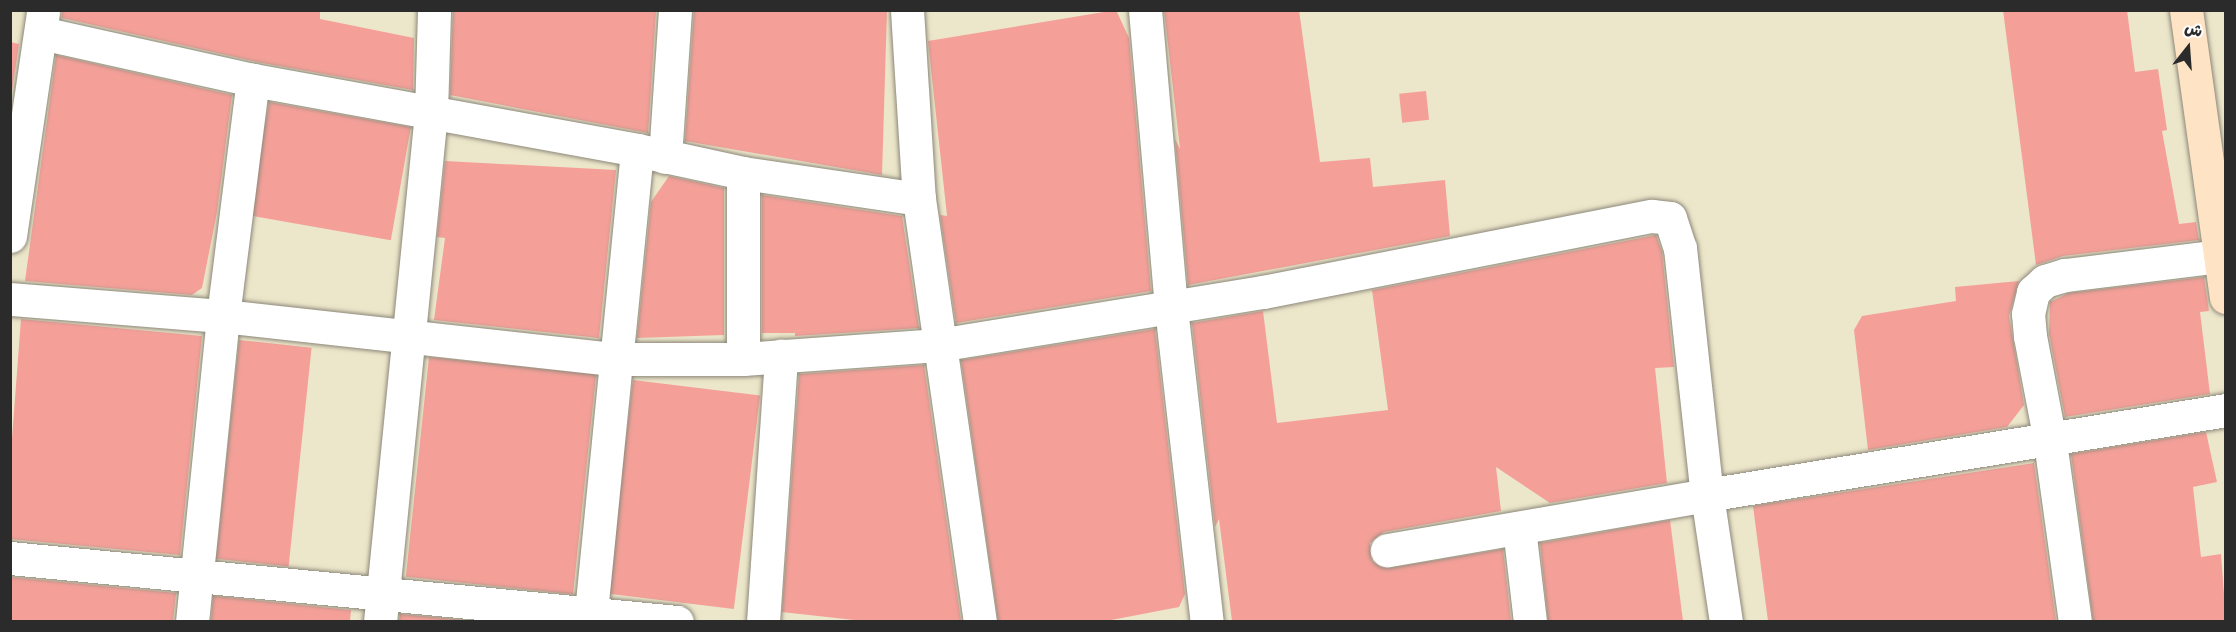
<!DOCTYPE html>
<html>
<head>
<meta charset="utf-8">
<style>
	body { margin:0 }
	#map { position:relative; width:2236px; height:632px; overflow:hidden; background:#ece6ca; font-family:Kalam,"Playpen Sans Arabic",sans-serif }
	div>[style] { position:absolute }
	.building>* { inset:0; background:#f4a099; transform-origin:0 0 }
	.roads { filter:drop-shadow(0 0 2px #8c887a) drop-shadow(0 0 2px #8c887a) }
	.street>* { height:33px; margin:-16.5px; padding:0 16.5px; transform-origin:16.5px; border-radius:16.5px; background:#fff }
	.secondary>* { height:33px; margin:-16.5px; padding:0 16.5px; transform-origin:16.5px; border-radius:16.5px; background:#fee4c5 }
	span { translate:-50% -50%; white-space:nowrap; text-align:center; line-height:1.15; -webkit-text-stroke:6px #fff; paint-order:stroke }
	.frame { position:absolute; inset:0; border:12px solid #2b2b2b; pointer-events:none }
	.north { position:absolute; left:2158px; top:18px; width:60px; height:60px; -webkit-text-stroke:4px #fff; paint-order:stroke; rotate:17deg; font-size:16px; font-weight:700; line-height:24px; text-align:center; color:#2b2b2b }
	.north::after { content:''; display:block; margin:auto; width:21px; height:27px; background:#2b2b2b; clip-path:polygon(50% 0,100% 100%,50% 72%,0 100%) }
</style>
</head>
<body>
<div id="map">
	<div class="building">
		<i style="clip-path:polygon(62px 10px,320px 10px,320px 19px,414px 38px,413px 90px,257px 62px,62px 18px)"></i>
		<i style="clip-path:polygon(453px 10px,656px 10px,648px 133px,450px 95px)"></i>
		<i style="clip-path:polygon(694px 10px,887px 10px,882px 175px,685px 141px)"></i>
		<i style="clip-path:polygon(1116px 10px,1129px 38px,1151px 291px,956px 323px,940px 215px,947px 216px,928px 41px)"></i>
		<i style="clip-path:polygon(1164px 10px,1299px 10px,1320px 162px,1370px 158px,1373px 187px,1445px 180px,1450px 236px,1188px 285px,1175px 139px,1180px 149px)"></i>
		<i style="clip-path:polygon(2003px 10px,2127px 10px,2135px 72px,2158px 69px,2167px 130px,2162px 131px,2179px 224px,2196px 222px,2199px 240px,2063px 256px,2036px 265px)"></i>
		<i style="clip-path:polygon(10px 42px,19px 44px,10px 104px)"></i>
		<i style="clip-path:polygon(56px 55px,232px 95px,217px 212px,202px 288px,192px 295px,25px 281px)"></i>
		<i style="left:1426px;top:91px;width:29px;height:27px;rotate:84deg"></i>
		<i style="left:269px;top:102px;width:144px;height:115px;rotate:10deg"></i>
		<i style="clip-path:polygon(445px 161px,616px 170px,599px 338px,434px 320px,445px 238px,437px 237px)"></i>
		<i style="clip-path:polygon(669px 176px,724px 188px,724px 335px,637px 338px,651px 202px)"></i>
		<i style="clip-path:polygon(762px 195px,902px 216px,919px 328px,795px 336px,795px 333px,762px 333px)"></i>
		<i style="clip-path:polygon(1656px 235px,1662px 252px,1674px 367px,1655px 368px,1667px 483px,1550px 503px,1496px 467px,1501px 511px,1384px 532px,1370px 543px,1372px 561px,1390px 568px,1503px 549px,1511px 621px,1232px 621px,1219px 519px,1215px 527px,1192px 323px,1263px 311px,1277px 423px,1388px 410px,1372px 290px)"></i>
		<i style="clip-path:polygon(2204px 277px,2209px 311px,2200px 312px,2210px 394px,2065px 417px,2049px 333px,2050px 302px,2069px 293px)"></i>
		<i style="clip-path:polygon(2019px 281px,2009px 316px,2024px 405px,2007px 427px,1868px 450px,1854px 330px,1862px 316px,1956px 301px,1955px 287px)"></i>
		<i style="clip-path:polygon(21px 319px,202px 336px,180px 555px,10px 539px,10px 465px)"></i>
		<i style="clip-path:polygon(1155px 329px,1185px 594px,1179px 607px,1106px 621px,998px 621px,961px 360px)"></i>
		<i style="left:239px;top:340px;width:73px;height:220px;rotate:6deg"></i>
		<i style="left:429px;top:357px;width:168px;height:221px;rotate:6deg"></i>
		<i style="clip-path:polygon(924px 365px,961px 621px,863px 621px,782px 612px,799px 374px)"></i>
		<i style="left:633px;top:380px;width:128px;height:215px;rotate:7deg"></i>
		<i style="clip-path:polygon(2206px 432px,2217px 482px,2193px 487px,2201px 557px,2221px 554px,2226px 621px,2093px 621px,2071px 454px)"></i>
		<i style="clip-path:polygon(2034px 463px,2056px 621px,1768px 621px,1753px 506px)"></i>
		<i style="clip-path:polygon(1670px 520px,1683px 621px,1548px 621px,1540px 543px)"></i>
		<i style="clip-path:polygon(10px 577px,176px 593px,173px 621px,10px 621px)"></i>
		<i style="clip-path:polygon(213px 596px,351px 610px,350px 621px,211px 621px)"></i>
		<i style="clip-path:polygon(400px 614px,475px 621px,399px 621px)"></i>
	</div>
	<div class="roads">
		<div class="street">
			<i style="left:907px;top:10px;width:189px;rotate:86.4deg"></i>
			<i style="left:919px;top:199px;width:427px;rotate:81.8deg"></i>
			<i style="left:1145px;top:10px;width:299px;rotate:85deg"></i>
			<i style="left:1171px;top:308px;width:316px;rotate:83.5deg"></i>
			<i style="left:41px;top:33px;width:217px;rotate:12.5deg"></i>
			<i style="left:253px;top:80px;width:390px;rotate:10.3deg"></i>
			<i style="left:637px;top:150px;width:108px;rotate:12.2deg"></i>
			<i style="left:743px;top:173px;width:178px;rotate:8.4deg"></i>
			<i style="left:665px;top:157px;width:147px;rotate:-86.1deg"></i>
			<i style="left:743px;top:173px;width:186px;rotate:90deg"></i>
			<i style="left:10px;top:236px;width:226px;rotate:-81.6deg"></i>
			<i style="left:10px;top:299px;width:214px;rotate:4.6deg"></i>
			<i style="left:223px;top:316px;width:394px;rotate:6.3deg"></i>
			<i style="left:615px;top:359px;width:128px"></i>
			<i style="left:743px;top:359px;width:196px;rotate:-4.1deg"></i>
			<i style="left:938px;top:345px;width:329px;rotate:-9.3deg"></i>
			<i style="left:1263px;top:292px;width:396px;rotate:-11.1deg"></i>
			<i style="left:1652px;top:216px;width:18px;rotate:6deg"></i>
			<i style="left:1670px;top:218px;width:32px;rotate:72deg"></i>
			<i style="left:1680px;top:248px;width:248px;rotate:83.8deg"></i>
			<i style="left:1707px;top:495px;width:325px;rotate:170.2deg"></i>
			<i style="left:1519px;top:528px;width:95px;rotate:83.3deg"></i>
			<i style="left:10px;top:558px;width:670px;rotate:5.48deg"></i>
			<i style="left:192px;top:622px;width:308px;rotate:-84.2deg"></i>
			<i style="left:223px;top:316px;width:238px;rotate:-82.8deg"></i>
			<i style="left:380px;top:622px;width:512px;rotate:-84.28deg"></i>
			<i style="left:431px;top:113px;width:103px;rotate:-88.3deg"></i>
			<i style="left:590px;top:622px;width:474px;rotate:-84.3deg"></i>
			<i style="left:763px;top:622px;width:267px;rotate:-86.1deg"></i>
			<i style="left:1726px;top:622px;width:128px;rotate:-98.5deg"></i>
			<i style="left:1707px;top:495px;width:526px;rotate:-9.3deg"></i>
			<i style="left:2075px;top:622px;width:183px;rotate:-97.9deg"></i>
			<i style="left:2050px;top:441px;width:107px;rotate:-100.8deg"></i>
			<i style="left:2030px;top:336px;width:22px;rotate:-95deg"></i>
			<i style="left:2028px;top:314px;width:23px;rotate:-77deg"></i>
			<i style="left:2033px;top:292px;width:16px;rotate:-43deg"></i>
			<i style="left:2045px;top:281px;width:21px;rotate:-17deg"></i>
			<i style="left:2065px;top:275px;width:155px;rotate:-7deg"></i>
		</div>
		<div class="secondary">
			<i style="left:2186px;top:10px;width:290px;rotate:82.1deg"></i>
		</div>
	</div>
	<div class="frame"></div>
	<div class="north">ش</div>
</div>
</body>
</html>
